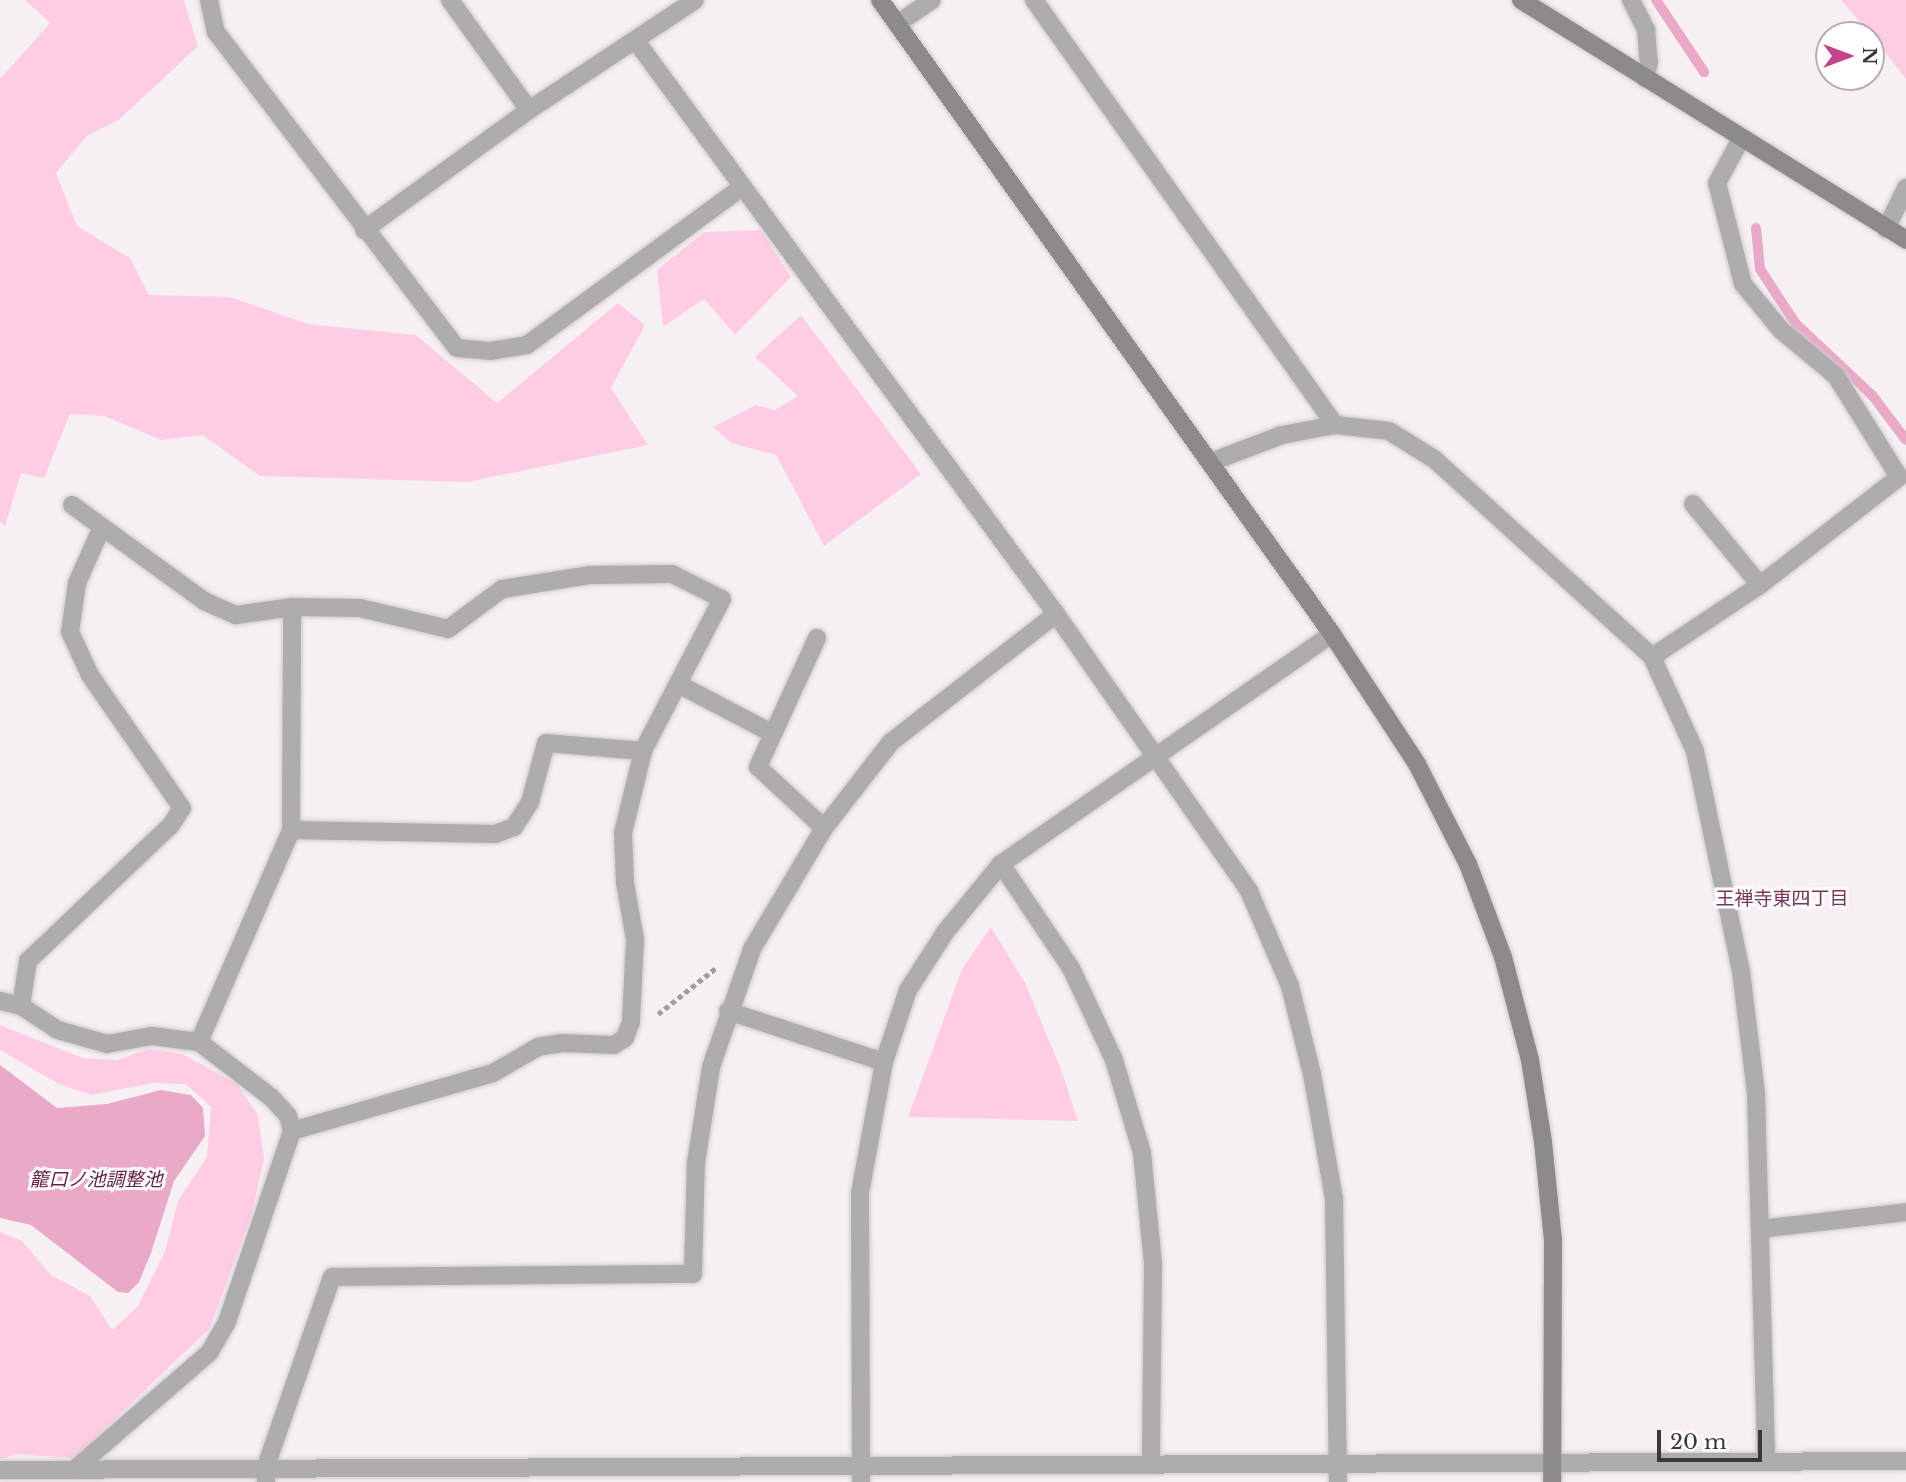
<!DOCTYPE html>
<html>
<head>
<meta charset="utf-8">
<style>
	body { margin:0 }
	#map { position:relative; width:1906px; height:1482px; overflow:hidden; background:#f7f0f3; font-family:"Libre Baskerville","Noto Sans JP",serif }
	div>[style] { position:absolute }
	.green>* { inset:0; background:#fecde3 }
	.water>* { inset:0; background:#e9a9c7 }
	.stream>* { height:10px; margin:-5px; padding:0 5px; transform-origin:5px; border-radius:5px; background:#e9a9c7 }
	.path>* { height:4.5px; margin-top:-2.25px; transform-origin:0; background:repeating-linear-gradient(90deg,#a29d9f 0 5px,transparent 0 8.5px) }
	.roads { filter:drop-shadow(0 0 2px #d1cbce) drop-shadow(0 0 2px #d1cbce) }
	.lane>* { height:18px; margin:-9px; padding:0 9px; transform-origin:9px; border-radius:9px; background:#afacad }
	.street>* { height:18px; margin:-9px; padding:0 9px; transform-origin:9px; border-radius:9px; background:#afacad }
	.secondary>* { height:18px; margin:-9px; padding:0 9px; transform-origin:9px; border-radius:9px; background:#8e8a8c }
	span { translate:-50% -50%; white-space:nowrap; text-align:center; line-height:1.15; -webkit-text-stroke:6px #fff; paint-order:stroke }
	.neighbourhood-label { font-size:19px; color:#783759 }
	.water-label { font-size:19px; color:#671e47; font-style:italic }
	.north { position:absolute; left:1815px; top:21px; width:70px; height:70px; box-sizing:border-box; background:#fff; border:2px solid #b1afb0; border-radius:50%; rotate:90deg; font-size:19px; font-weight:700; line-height:28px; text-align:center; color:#3b383a }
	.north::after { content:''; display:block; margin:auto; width:24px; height:32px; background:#c4438b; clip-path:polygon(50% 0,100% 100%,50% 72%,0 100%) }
	.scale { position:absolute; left:1657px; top:1430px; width:105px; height:32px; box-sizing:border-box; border:4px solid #3b383a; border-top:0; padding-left:9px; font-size:21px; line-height:24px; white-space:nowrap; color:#3b383a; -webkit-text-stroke:5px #fff; paint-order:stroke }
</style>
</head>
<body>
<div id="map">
	<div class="green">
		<i style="clip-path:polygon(25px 0,184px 0,198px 46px,120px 119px,87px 136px,56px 173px,77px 226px,130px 258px,149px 295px,230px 297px,308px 324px,416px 335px,497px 403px,618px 303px,645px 325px,611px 388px,648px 445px,468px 482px,260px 476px,202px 435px,161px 440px,104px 416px,70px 414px,44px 478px,21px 473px,5px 526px,0 522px,0 79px,50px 23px)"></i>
		<i style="clip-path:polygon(1841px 0,1906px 0,1906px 79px,1871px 35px)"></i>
		<i style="clip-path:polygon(761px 230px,791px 277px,735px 335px,704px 299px,663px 327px,657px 270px,704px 232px)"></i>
		<i style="clip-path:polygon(801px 315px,921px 474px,824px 546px,776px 455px,731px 443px,713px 427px,756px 405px,775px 410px,798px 396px,755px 357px)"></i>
		<i style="clip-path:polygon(991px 927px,1025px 983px,1061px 1069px,1078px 1121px,908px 1117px,962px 969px)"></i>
		<i style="clip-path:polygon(0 1025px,83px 1058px,117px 1060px,149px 1049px,183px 1054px,237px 1084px,258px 1115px,264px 1159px,252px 1213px,210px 1328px,74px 1458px,16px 1454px,0 1459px,0 1232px,22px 1241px,51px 1275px,90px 1296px,112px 1330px,138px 1306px,165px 1251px,178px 1201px,207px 1157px,211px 1107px,186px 1084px,154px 1083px,91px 1095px,59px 1084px,0 1050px)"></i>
	</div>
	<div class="water">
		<i style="clip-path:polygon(0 1065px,57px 1108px,107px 1104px,161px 1090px,191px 1095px,203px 1108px,205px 1136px,174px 1181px,151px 1253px,139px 1282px,128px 1293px,118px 1292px,31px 1225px,0 1218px)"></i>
	</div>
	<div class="stream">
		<i style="left:1656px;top:0;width:87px;rotate:56.3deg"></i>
		<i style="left:1756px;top:228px;width:41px;rotate:84.4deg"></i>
		<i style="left:1760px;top:269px;width:66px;rotate:56.8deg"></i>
		<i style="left:1796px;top:324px;width:104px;rotate:43.1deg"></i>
		<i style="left:1872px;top:395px;width:56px;rotate:52.9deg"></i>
	</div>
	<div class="path">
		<i style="left:658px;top:1014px;width:75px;rotate:-38.5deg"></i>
	</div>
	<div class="roads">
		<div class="lane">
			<i style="left:1034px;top:0;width:521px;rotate:54.69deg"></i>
			<i style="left:897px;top:24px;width:42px;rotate:-34.4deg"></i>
			<i style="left:1741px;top:139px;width:50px;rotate:118.6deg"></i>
			<i style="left:1717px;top:183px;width:104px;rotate:75.6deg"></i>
			<i style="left:1743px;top:284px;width:60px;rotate:50.4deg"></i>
			<i style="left:1781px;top:330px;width:72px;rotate:39.9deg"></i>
			<i style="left:1836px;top:376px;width:119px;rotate:58deg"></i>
			<i style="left:1693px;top:504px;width:105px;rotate:50.4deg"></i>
			<i style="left:72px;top:505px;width:163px;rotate:36deg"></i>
			<i style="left:204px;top:601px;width:35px;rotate:24deg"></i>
			<i style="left:236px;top:615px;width:57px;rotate:-8.1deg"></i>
			<i style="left:292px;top:607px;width:68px;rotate:0.8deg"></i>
			<i style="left:360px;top:608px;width:90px;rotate:13.4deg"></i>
			<i style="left:448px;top:629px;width:67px;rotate:-36.5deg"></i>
			<i style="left:502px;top:589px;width:88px;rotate:-9.1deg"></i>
			<i style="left:589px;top:575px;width:83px;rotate:-0.7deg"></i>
			<i style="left:672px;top:574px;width:56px;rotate:26.6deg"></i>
			<i style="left:722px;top:599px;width:171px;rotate:117.5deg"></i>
			<i style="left:817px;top:638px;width:142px;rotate:114.6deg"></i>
			<i style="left:758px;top:767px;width:90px;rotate:42.7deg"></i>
			<i style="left:680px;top:685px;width:104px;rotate:27.6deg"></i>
			<i style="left:291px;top:830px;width:204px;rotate:1.1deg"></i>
			<i style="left:495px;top:834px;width:20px;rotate:-20deg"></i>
			<i style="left:514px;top:827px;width:30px;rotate:-57deg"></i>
			<i style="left:530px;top:802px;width:61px;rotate:-74.8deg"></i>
			<i style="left:546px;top:743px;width:97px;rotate:4.7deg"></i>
			<i style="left:643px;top:751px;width:84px;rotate:103.7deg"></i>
			<i style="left:623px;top:833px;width:50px;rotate:87.7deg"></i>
			<i style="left:625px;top:883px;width:57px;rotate:79.9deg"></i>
			<i style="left:635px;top:939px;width:83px;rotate:92.8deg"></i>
			<i style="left:631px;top:1022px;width:17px;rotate:111deg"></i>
			<i style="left:625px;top:1038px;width:13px;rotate:148deg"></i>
			<i style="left:614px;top:1045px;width:52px;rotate:-177.8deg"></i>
			<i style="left:562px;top:1043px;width:24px;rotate:171deg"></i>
			<i style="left:538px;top:1047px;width:52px;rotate:150deg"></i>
			<i style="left:493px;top:1073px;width:209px;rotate:163.9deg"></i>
			<i style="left:21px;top:1006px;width:46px;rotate:-81.2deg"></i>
			<i style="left:28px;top:961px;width:197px;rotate:-43.6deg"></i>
			<i style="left:171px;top:825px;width:20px;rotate:-57deg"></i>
			<i style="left:182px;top:808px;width:162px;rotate:-124.7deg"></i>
			<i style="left:90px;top:675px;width:47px;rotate:-114.9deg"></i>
			<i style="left:70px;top:632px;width:49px;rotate:-81.9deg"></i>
			<i style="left:77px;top:583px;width:59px;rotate:-66deg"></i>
			<i style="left:199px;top:1042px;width:231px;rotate:-66.5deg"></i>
			<i style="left:291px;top:830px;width:223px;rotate:-89.7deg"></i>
		</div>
		<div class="street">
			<i style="left:209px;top:0;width:33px;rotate:78deg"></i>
			<i style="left:216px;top:32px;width:397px;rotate:52.7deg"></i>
			<i style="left:457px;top:348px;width:33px;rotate:5deg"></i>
			<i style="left:490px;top:351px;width:37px;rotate:-9deg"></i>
			<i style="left:527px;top:345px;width:265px;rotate:-36.3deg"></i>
			<i style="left:450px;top:0;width:135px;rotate:54.3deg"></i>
			<i style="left:1631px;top:0;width:34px;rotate:63deg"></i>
			<i style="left:1646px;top:30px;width:32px;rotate:85deg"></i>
			<i style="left:1649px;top:62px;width:17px;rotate:103deg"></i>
			<i style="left:636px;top:41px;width:710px;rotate:53.76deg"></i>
			<i style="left:1056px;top:614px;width:338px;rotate:55.1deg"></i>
			<i style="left:1249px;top:891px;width:103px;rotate:66.7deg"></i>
			<i style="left:1290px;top:986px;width:91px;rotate:76deg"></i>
			<i style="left:1312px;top:1074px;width:127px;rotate:80deg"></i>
			<i style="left:1334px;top:1199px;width:283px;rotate:89.2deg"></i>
			<i style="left:1886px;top:229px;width:46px;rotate:-64deg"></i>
			<i style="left:364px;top:230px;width:204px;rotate:-36deg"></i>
			<i style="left:529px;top:110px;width:199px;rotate:-33.5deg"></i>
			<i style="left:1211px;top:462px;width:76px;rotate:-20.8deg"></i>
			<i style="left:1282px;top:435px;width:54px;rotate:-10.7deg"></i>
			<i style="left:1335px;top:425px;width:54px;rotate:6.3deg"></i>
			<i style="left:1389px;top:431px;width:53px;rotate:31.9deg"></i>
			<i style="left:1434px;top:459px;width:294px;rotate:42.2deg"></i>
			<i style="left:1652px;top:657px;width:103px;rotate:65.4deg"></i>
			<i style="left:1695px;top:751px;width:225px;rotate:78.2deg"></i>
			<i style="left:1741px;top:971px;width:124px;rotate:83deg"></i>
			<i style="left:1756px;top:1094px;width:368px;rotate:88.4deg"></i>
			<i style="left:1652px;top:657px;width:130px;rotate:-33.7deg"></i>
			<i style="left:1760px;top:585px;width:176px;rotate:-37.8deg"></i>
			<i style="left:1001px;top:864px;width:125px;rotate:56.1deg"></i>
			<i style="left:1071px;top:968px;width:102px;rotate:64.9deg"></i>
			<i style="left:1114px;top:1060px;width:97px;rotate:73.2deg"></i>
			<i style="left:1142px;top:1153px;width:111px;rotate:84.3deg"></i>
			<i style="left:1153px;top:1263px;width:202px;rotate:90.6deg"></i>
			<i style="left:0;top:1001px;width:22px;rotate:13deg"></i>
			<i style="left:21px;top:1006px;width:44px;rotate:33deg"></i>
			<i style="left:58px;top:1030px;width:51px;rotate:15.9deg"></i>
			<i style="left:107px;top:1044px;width:46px;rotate:-10.1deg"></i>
			<i style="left:152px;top:1036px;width:47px;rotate:7.3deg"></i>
			<i style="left:199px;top:1042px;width:92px;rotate:37.5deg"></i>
			<i style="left:272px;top:1098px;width:24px;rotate:48deg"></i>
			<i style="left:288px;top:1116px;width:16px;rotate:75deg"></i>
			<i style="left:292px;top:1131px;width:202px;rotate:108.8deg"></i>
			<i style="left:227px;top:1322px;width:34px;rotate:120deg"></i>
			<i style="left:210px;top:1352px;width:180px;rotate:139.1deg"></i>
			<i style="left:728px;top:1011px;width:164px;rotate:18.1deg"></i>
			<i style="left:1760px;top:1229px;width:147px;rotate:-6.6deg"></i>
			<i style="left:0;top:1470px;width:1906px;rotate:-0.27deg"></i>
			<i style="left:266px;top:1482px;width:13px;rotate:-94deg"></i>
			<i style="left:265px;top:1469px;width:203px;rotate:-70.8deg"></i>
			<i style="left:332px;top:1277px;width:361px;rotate:-0.5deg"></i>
			<i style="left:693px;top:1274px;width:111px;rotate:-88.5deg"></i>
			<i style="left:696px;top:1163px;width:97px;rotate:-81.1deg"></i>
			<i style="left:711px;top:1067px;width:125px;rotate:-70.8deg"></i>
			<i style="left:752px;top:949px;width:141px;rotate:-59.2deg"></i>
			<i style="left:824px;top:828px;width:109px;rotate:-52.1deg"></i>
			<i style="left:891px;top:742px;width:209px;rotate:-37.8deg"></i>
			<i style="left:861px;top:1482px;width:289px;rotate:-90.2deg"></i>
			<i style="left:860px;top:1193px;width:133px;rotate:-79.6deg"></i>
			<i style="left:884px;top:1062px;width:76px;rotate:-71.6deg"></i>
			<i style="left:908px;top:990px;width:70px;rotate:-57.2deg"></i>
			<i style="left:946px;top:931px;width:87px;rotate:-50.6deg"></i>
			<i style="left:1001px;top:864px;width:403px;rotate:-34.8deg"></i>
		</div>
		<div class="secondary">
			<i style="left:880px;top:0;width:779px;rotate:54.51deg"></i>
			<i style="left:1332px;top:634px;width:155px;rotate:56.8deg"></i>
			<i style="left:1417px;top:764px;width:112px;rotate:63deg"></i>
			<i style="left:1468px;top:864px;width:99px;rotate:69.4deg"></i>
			<i style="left:1503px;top:957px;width:106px;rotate:75.3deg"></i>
			<i style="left:1530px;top:1060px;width:83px;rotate:81deg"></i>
			<i style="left:1543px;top:1142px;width:99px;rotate:84.2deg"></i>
			<i style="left:1553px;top:1240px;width:242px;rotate:90.2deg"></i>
			<i style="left:1521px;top:0;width:454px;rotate:31.9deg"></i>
		</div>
	</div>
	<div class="neighbourhood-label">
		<span style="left:1782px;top:899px">王禅寺東四丁目</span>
	</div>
	<div class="water-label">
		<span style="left:96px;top:1180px">籠口ノ池調整池</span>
	</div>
	<div class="north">N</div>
	<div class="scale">20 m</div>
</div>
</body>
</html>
